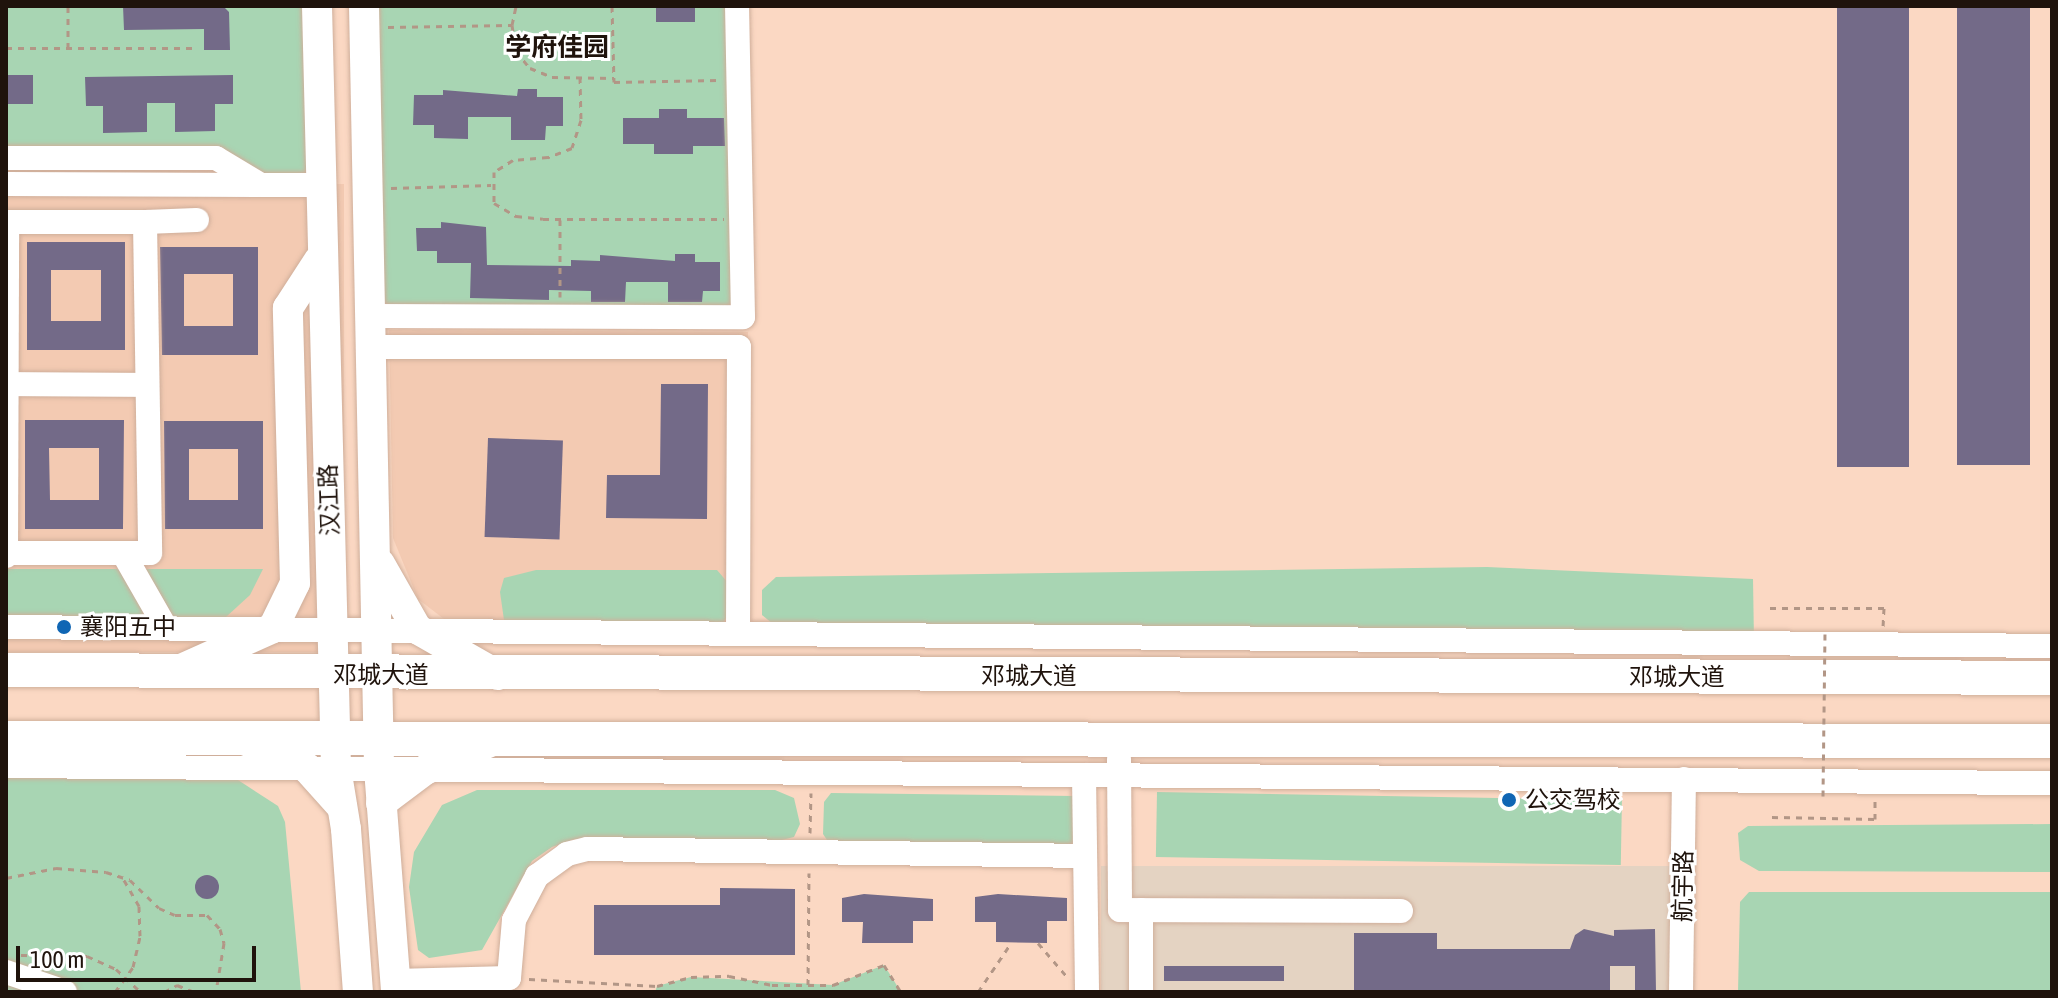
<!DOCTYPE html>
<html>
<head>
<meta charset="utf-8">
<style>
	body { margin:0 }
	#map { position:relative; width:2058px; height:998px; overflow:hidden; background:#fbd8c3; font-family:"Asap Condensed","Noto Sans SC",sans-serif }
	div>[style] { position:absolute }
	.built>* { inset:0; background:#f3cab2; transform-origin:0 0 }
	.industrial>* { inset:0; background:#e4d3c2; transform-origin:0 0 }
	.green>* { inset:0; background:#a8d5b3; transform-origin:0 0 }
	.building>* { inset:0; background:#736a88; transform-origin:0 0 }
	.round { border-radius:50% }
	.path>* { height:3px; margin-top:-1.5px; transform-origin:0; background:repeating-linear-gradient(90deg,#b29686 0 6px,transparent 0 12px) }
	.roads { filter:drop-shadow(0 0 2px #cfae9a) drop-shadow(0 0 2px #cfae9a) }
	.minor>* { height:24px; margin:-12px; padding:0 12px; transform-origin:12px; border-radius:12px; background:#fff }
	.major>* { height:30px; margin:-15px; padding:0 15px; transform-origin:15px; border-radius:15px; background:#fff }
	.highway>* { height:34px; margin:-17px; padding:0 17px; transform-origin:17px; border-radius:17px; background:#fff }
	.path-bridge>* { height:3px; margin-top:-1.5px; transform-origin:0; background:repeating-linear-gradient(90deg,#b29686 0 6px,transparent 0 12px) }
	.dots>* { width:22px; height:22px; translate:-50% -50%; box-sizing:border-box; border:4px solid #fff; border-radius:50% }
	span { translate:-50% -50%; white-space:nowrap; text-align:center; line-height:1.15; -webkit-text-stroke:6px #fff; paint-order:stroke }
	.street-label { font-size:24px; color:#1f130c }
	.poi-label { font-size:24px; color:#1f130c }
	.left { translate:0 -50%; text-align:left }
	.neighbourhood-label { font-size:26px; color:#1f130c; font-weight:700 }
	.frame { position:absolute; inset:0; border:8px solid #1f130c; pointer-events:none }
	.scale { position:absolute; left:16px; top:946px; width:240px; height:36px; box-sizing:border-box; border:4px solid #1f130c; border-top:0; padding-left:10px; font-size:24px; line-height:28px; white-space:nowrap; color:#1f130c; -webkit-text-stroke:6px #fff; paint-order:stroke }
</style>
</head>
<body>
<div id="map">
	<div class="built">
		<i style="left:6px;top:184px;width:338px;height:468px"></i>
		<i style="clip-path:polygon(389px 330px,748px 332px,742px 632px,486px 630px,444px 619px,418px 599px,393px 538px)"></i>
	</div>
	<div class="industrial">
		<i style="left:1101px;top:866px;width:582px;height:126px"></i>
	</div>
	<div class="green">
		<i style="clip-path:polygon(6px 6px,317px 6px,319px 185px,261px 185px,216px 158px,6px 160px)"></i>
		<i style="left:363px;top:6px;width:374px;height:310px"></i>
		<i style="clip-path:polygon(1487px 567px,1753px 579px,1754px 643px,784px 633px,762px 615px,762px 590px,776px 577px)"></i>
		<i style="clip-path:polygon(6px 569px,263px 569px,250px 595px,214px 628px,6px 627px)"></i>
		<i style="clip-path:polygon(536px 570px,717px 570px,729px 584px,729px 612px,719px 632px,504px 620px,500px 592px,504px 578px)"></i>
		<i style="clip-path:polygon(6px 778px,238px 780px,278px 806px,285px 822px,301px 992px,6px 992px)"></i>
		<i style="clip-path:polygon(477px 790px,775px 790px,794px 798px,800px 824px,794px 837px,774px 842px,575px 839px,552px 847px,532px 861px,482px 950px,429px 958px,418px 950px,409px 887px,414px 852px,442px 805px)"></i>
		<i style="left:1157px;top:792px;width:465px;height:65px;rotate:1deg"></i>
		<i style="clip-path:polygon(831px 793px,1074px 796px,1073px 846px,829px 843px,823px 834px,824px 802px)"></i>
		<i style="clip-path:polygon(2052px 824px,2052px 872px,1759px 871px,1740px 860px,1738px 833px,1748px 826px)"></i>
		<i style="clip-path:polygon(1749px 892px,2052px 892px,2052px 992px,1738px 992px,1740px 902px)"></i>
		<i style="clip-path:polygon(884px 965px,901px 992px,655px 992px,657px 986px,691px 977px,833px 985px)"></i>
	</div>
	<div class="building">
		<i style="clip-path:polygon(123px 6px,223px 6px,229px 12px,230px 50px,204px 50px,204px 29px,124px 30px)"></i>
		<i style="left:656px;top:6px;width:39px;height:16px"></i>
		<i style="left:1837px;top:6px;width:72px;height:461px"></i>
		<i style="left:1957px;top:6px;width:73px;height:459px"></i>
		<i style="left:33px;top:75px;width:29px;height:27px;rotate:90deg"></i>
		<i style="clip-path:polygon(233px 75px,233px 104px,215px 104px,215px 131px,175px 132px,175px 103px,147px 103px,147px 132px,103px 133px,103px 106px,86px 106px,85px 77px)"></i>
		<i style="clip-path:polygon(518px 89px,537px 89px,537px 97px,563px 97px,563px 126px,546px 126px,545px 140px,511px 140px,511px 117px,468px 117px,468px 139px,434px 138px,434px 125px,413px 125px,414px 95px,443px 95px,443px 90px,517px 96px)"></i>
		<i style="clip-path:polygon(659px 109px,687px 109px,687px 118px,724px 118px,725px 146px,693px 146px,693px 154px,654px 154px,654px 144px,623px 144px,623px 118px,659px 118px)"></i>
		<i style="clip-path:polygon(441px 222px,486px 227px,487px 265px,571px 266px,571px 260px,600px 261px,600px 255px,675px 261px,675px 254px,695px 254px,695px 262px,720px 262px,720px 291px,703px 291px,702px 302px,668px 302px,668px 282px,626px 282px,625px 302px,591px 302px,591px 291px,549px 290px,549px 300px,470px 298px,471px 263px,437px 263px,437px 251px,417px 251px,416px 228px,441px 228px)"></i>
		<i style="clip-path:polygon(evenodd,27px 242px,125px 242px,125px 350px,27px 350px,27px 242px,51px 270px,101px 270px,101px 321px,51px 321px,51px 270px)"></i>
		<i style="clip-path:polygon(evenodd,160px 247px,258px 247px,258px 355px,162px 355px,160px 247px,184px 274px,233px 274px,233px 326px,184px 326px,184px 274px)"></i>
		<i style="clip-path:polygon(661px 384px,708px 384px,707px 519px,606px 518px,607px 475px,660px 475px)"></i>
		<i style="clip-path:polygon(evenodd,25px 420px,124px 420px,123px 529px,25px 529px,25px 420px,49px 448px,99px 448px,99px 500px,50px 500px,49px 448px)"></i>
		<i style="clip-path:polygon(evenodd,164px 421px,263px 421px,263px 529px,165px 529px,164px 421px,189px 449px,238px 449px,238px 500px,189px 500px,189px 449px)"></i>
		<i style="left:488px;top:438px;width:75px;height:99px;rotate:2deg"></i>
		<i class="round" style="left:195px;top:875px;width:24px;height:24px"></i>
		<i style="clip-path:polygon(720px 888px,795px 889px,795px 955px,594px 955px,594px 905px,720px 905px)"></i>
		<i style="clip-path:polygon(864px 894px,933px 899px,933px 921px,913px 921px,913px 943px,862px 943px,863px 922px,842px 922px,842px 898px)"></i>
		<i style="clip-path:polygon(998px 894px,1067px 898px,1067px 921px,1047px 921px,1047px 943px,996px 942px,996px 922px,975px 922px,975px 897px)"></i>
		<i style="clip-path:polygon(1584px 929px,1614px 936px,1614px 930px,1655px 929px,1656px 992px,1635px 992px,1635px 966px,1610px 966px,1610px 992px,1354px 992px,1354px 933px,1437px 933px,1437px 949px,1570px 949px,1575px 935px)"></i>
		<i style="left:1164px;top:966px;width:120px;height:15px"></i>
	</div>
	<div class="path">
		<i style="left:68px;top:6px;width:42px;rotate:90deg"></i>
		<i style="left:612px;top:6px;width:76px;rotate:88.5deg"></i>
		<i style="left:614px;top:82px;width:104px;rotate:-1.1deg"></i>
		<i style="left:512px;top:25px;width:26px;rotate:81deg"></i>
		<i style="left:516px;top:51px;width:22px;rotate:51deg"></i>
		<i style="left:530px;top:68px;width:24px;rotate:22deg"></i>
		<i style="left:552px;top:77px;width:62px;rotate:0.9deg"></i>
		<i style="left:388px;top:27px;width:124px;rotate:-0.9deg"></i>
		<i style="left:512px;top:25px;width:19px;rotate:-78deg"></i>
		<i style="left:6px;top:48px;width:190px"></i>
		<i style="left:580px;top:77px;width:43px;rotate:88.7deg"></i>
		<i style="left:581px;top:120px;width:29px;rotate:108deg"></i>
		<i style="left:572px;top:148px;width:26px;rotate:159deg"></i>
		<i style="left:548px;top:157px;width:35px;rotate:175deg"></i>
		<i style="left:513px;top:160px;width:22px;rotate:148deg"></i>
		<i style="left:494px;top:172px;width:31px;rotate:90deg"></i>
		<i style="left:494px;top:203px;width:26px;rotate:31deg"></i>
		<i style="left:516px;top:216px;width:27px;rotate:6deg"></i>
		<i style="left:543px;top:219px;width:181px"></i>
		<i style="left:391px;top:188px;width:100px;rotate:-1.7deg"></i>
		<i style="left:560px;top:220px;width:77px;rotate:90deg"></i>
		<i style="left:1770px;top:608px;width:114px"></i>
		<i style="left:1884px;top:608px;width:19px;rotate:93deg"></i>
		<i style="left:1772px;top:817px;width:103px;rotate:1.1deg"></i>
		<i style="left:1875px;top:819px;width:18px;rotate:-90deg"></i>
		<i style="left:810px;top:833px;width:40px;rotate:-88.6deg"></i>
		<i style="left:6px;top:878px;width:51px;rotate:-11.3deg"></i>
		<i style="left:56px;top:868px;width:50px;rotate:4.6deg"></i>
		<i style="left:106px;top:872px;width:25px;rotate:18deg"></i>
		<i style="left:130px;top:880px;width:40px;rotate:44deg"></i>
		<i style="left:159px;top:908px;width:17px;rotate:24deg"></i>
		<i style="left:175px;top:915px;width:32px"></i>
		<i style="left:207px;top:915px;width:19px;rotate:47deg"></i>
		<i style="left:220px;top:929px;width:15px;rotate:74deg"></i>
		<i style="left:224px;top:943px;width:50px;rotate:99.3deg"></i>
		<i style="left:1038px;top:943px;width:48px;rotate:49.3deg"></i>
		<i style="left:21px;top:955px;width:66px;rotate:0.9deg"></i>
		<i style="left:87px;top:956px;width:32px;rotate:24deg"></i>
		<i style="left:116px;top:969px;width:34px;rotate:43deg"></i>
		<i style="left:529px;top:979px;width:128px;rotate:3.1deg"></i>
		<i style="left:657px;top:986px;width:35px;rotate:-15deg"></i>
		<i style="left:691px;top:977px;width:38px;rotate:-2deg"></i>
		<i style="left:729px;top:976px;width:44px;rotate:11.8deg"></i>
		<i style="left:772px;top:985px;width:61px"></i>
		<i style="left:833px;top:985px;width:55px;rotate:-21.4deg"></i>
		<i style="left:884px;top:965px;width:32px;rotate:58deg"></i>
		<i style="left:808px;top:985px;width:112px;rotate:-89.5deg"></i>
		<i style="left:115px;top:992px;width:31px;rotate:-54deg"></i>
		<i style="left:133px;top:967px;width:32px;rotate:-77deg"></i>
		<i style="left:140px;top:936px;width:30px;rotate:-92deg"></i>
		<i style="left:139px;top:906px;width:32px;rotate:-120deg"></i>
		<i style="left:164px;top:992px;width:15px;rotate:-28deg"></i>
		<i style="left:177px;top:985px;width:18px;rotate:22deg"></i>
		<i style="left:978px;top:992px;width:59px;rotate:-56deg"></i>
	</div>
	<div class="roads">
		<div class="minor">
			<i style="left:6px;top:158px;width:210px"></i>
			<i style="left:216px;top:158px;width:52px;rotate:31deg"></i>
			<i style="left:261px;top:185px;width:58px"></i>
			<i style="left:6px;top:184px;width:252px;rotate:0.2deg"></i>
			<i style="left:6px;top:222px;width:139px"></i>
			<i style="left:145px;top:222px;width:331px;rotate:89.1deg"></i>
			<i style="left:150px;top:553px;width:144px;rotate:180deg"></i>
			<i style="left:145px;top:222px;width:52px;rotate:-2.2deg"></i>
			<i style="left:371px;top:316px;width:372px;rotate:0.2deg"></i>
			<i style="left:743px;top:317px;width:311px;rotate:-91.1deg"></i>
			<i style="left:372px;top:347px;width:367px"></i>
			<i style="left:739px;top:347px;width:285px;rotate:90.2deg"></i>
			<i style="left:6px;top:384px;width:141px;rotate:0.4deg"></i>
			<i style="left:123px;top:553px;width:86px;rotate:60.2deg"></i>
			<i style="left:6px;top:556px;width:334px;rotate:-89.8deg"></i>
			<i style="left:6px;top:627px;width:2046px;rotate:0.53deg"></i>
			<i style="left:1119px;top:759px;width:151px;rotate:89.6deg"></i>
			<i style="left:1120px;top:910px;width:281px;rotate:0.2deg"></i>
			<i style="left:6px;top:766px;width:2046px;rotate:0.48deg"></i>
			<i style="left:1084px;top:775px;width:217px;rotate:89.2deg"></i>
			<i style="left:1141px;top:910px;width:82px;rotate:90deg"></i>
			<i style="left:6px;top:972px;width:62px;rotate:18.7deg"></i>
			<i style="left:395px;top:981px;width:114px;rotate:-1.5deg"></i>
			<i style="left:509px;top:978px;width:58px;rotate:-85.1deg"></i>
			<i style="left:514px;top:920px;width:50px;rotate:-62.4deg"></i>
			<i style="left:537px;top:876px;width:37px;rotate:-36deg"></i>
			<i style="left:567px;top:854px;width:21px;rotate:-14deg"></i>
			<i style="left:587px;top:849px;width:498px;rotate:0.8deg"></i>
			<i style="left:1681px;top:992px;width:213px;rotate:-89.2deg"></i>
		</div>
		<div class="major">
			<i style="left:317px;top:6px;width:762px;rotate:88.57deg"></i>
			<i style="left:336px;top:768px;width:62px;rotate:80.7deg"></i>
			<i style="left:346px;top:829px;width:163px;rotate:85.8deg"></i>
			<i style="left:364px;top:6px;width:763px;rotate:88.87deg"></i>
			<i style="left:379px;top:769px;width:224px;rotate:85.6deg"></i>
			<i style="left:380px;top:564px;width:75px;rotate:60.4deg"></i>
			<i style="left:417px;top:629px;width:93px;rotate:29.6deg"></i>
			<i style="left:179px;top:670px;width:103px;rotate:-24.1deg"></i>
			<i style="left:273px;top:628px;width:50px;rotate:-63.9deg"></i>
			<i style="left:295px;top:583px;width:275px;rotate:-91.5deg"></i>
			<i style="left:288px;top:308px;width:57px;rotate:-57.1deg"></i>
			<i style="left:242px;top:739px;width:71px;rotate:24deg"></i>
			<i style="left:307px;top:768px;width:52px;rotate:48.1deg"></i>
			<i style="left:381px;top:803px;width:55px;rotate:-36.9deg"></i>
			<i style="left:425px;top:770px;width:71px;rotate:-23.3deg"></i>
		</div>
		<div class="highway">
			<i style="left:6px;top:670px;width:2046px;rotate:0.22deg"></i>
			<i style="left:6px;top:738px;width:2046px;rotate:0.08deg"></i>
		</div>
	</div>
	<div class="path-bridge">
		<i style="left:1823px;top:796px;width:168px;rotate:-89.3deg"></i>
	</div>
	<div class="dots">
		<i style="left:64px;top:627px;background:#1066b4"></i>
		<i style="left:1509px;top:800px;background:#1066b4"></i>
	</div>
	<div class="street-label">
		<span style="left:329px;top:500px;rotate:-92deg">汉江路</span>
		<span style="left:381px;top:675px">邓城大道</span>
		<span style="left:1029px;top:676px">邓城大道</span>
		<span style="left:1677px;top:677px">邓城大道</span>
		<span style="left:1683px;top:886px;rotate:-89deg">航宇路</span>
	</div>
	<div class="poi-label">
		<span class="left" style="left:80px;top:627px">襄阳五中</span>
		<span class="left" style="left:1525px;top:800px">公交驾校</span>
	</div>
	<div class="neighbourhood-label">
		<span style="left:557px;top:48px">学府佳园</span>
	</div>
	<div class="frame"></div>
	<div class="scale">100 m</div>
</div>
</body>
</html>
